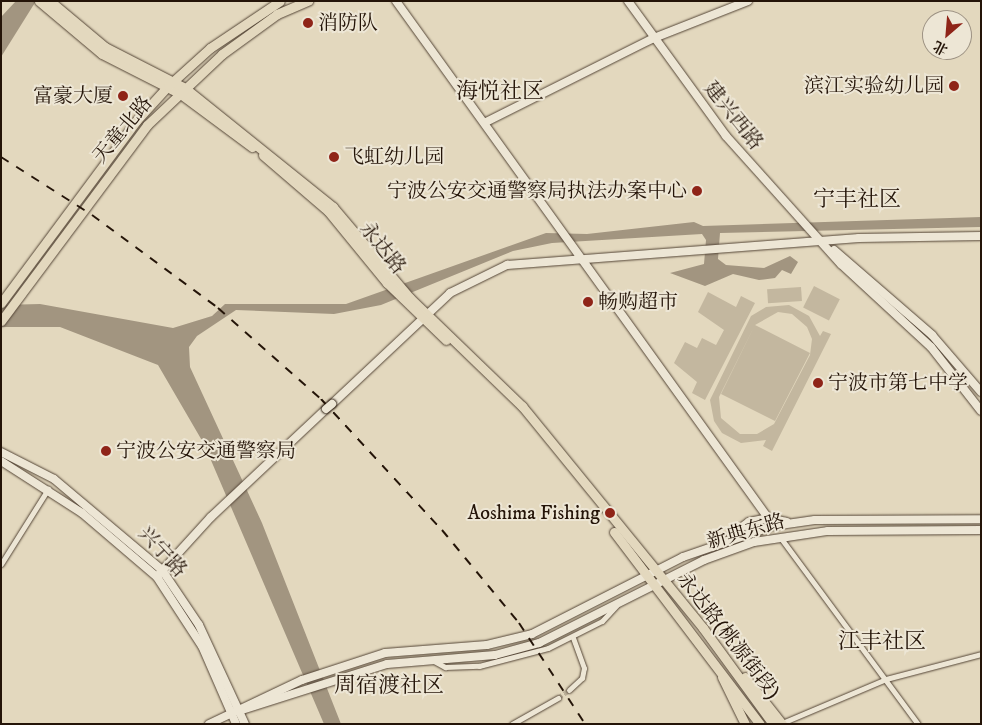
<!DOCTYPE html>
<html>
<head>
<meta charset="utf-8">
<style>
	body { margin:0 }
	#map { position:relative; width:982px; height:725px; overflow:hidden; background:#e3d8be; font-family:"IM FELL DW Pica","Noto Serif SC",serif }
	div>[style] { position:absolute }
	.green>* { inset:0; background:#c3b79f; transform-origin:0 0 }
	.water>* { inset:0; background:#a29580 }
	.street-tunnel>* { height:5px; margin-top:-2.5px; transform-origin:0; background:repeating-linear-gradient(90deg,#bdb19a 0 5px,transparent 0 7.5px) }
	.roads { filter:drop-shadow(0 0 1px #544536) drop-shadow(0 0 1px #544536) }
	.street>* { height:5px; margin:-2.5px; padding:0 2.5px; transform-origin:2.5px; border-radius:2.5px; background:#ede6d5 }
	.secondary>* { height:8px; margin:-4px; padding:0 4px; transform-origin:4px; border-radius:4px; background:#ede6d5 }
	.primary>* { height:9px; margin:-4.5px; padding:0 4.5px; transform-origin:4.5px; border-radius:4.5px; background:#e3d8be }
	.rail>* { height:2px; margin-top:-1px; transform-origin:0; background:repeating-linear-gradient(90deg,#241408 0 9px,transparent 0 18px) }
	.bridges { filter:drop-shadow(0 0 1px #241408) drop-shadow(0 0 1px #241408) }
	.secondary-bridge>* { height:8px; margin:-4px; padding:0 4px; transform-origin:4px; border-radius:4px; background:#ede6d5 }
	.dots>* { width:14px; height:14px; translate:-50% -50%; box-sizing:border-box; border:2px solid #ede6d5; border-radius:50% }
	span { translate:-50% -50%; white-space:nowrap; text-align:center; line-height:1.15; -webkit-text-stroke:4px #ede6d5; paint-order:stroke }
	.poi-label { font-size:20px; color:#241408 }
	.left { translate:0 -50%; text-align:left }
	.right { translate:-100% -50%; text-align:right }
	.street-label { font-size:20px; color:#241408 }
	.quarter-label { font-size:22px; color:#241408 }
	.frame { position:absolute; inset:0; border:2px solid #241408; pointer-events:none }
	.north { position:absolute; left:922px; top:10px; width:50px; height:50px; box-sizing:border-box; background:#ede6d5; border:1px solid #9d9283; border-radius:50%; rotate:207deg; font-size:14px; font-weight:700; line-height:20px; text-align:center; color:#241408 }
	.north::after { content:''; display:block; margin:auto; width:18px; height:22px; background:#8f2418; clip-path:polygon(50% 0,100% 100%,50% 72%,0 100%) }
</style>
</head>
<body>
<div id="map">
	<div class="green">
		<i style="left:814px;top:286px;width:29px;height:24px;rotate:27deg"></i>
		<i style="left:801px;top:287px;width:14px;height:34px;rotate:86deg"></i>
		<i style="clip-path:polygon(708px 292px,736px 307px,741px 296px,755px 303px,705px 400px,692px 393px,697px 382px,674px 363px,685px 342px,697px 348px,702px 338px,716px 345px,724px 330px,698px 312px)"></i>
		<i style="clip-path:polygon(evenodd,789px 305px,809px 316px,820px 336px,823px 331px,831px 334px,772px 451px,763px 446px,766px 440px,741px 443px,722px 433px,714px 421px,710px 400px,751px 316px,766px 307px,789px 305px,778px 312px,792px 314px,807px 327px,812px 339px,810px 355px,774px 424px,757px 434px,740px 434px,721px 418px,719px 397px,754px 327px,721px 394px,775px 421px,810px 353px,755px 325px,778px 312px)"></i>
	</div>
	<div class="water">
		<i style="clip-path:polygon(16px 1px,36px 1px,1px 57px,1px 17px)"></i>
		<i style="clip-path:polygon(981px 217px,981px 227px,720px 233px,718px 259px,726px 265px,764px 268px,790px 256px,798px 262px,791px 274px,782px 270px,775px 278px,759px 280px,733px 274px,705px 286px,670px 273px,704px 264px,706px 240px,702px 234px,552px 243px,513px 251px,381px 305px,334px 314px,236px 310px,197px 336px,189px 347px,190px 367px,262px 523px,341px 724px,324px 724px,204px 444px,158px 365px,60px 327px,1px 327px,1px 305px,40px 304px,173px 328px,212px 316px,225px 304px,346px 304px,546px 233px,587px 234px,694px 222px,703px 226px)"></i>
	</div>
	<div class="street-tunnel">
		<i style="left:558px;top:698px;width:14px;rotate:-36deg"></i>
	</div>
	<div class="roads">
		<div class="street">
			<i style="left:780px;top:537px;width:232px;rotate:53.6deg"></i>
			<i style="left:1px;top:564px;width:89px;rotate:-57.9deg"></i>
			<i style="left:434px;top:661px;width:13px;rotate:29deg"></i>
			<i style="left:445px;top:667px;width:34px;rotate:-2deg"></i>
			<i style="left:479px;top:666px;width:71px;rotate:-14.6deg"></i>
			<i style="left:548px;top:648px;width:60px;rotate:-26.6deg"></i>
			<i style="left:602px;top:621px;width:21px;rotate:-47deg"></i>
			<i style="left:569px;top:690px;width:18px;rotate:-43deg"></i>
			<i style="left:582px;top:678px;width:10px;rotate:-79deg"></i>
			<i style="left:584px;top:668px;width:32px;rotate:-110deg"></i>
			<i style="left:782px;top:723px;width:113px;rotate:-22.9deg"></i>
			<i style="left:886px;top:679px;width:98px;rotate:-14.7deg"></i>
			<i style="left:512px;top:724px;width:53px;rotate:-29.5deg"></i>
		</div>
		<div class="secondary">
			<i style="left:396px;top:1px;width:637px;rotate:54.26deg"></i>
			<i style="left:628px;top:1px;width:167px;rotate:54deg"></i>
			<i style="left:726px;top:136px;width:172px;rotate:48.1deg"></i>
			<i style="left:841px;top:264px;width:122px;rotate:42.7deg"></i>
			<i style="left:931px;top:347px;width:81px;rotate:52deg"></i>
			<i style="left:486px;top:122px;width:188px;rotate:-26.6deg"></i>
			<i style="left:654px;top:38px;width:101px;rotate:-21.5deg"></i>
			<i style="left:834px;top:250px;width:130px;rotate:40.9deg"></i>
			<i style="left:932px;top:335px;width:75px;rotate:49.3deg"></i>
			<i style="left:332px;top:404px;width:162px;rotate:-43.2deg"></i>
			<i style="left:450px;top:293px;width:64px;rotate:-26.2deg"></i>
			<i style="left:507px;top:265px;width:353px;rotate:-4.4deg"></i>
			<i style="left:859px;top:238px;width:122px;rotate:-0.9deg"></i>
			<i style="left:1px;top:452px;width:59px;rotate:27deg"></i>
			<i style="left:54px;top:479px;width:141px;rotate:40.1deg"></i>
			<i style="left:162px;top:570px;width:66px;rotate:56.1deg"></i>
			<i style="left:199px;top:625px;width:109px;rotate:65.1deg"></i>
			<i style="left:1px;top:461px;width:96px;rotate:32.7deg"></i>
			<i style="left:82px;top:513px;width:99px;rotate:40.5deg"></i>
			<i style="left:157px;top:577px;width:82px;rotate:56.9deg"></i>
			<i style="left:202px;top:646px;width:85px;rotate:66.4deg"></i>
			<i style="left:731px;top:535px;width:22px;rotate:-36deg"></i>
			<i style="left:749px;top:522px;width:19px;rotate:-12deg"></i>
			<i style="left:768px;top:518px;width:19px;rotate:12deg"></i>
			<i style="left:160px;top:573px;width:76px;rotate:-47.7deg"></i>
			<i style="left:211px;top:517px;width:158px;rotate:-43.2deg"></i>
			<i style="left:242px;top:710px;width:152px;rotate:-17.6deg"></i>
			<i style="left:387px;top:664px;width:108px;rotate:-4.8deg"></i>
			<i style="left:495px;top:655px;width:46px;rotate:-15.3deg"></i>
			<i style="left:539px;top:643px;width:185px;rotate:-26.7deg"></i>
			<i style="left:704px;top:560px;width:53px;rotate:-19.8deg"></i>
			<i style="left:754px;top:542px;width:75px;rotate:-8.5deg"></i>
			<i style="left:828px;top:531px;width:153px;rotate:-0.4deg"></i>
			<i style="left:209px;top:724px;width:103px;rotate:-25.3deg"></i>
			<i style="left:302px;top:680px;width:87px;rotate:-18deg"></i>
			<i style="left:385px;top:653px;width:102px;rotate:-4.5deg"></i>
			<i style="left:487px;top:645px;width:46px;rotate:-13.7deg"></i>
			<i style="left:532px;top:634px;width:169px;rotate:-27deg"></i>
			<i style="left:683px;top:557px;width:95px;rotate:-19deg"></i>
			<i style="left:773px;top:526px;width:42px;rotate:-8.1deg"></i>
			<i style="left:815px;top:520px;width:166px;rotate:-0.3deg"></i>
		</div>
		<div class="primary">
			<i style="left:39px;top:1px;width:82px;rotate:40.1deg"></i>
			<i style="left:102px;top:54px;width:86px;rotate:26.9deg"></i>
			<i style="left:179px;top:93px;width:91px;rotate:36.5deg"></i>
			<i style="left:50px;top:1px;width:72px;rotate:39.9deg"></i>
			<i style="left:105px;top:47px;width:90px;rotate:27.1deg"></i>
			<i style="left:185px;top:88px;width:190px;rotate:38.8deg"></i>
			<i style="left:333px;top:207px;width:119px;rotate:49.8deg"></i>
			<i style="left:410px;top:298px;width:156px;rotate:44deg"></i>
			<i style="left:522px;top:406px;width:286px;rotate:50.8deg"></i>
			<i style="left:703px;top:628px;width:119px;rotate:53.9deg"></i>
			<i style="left:263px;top:155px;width:86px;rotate:40.7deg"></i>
			<i style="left:328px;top:211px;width:93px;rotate:50.7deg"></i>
			<i style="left:387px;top:283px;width:82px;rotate:44deg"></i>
			<i style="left:1px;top:303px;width:227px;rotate:-53.4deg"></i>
			<i style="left:136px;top:121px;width:47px;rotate:-47.6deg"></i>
			<i style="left:168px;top:86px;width:57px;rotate:-42.1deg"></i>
			<i style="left:210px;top:48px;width:84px;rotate:-33.9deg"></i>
			<i style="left:1px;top:321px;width:244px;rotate:-53.3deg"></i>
			<i style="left:147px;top:125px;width:103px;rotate:-43.4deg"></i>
			<i style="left:222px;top:54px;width:68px;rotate:-36deg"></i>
			<i style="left:277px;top:14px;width:34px;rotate:-23deg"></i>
			<i style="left:614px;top:532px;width:241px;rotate:52.8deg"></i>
			<i style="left:722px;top:677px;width:52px;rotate:63.9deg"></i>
			<i style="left:745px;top:677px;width:60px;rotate:51.8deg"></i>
		</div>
	</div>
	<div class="rail">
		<i style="left:1px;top:157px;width:108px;rotate:32.5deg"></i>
		<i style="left:92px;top:215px;width:157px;rotate:36.4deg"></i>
		<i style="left:218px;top:308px;width:137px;rotate:41.5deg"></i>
		<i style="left:321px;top:399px;width:178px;rotate:47.3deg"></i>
		<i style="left:442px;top:530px;width:121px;rotate:50.4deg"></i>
		<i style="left:519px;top:623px;width:121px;rotate:56.8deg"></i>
	</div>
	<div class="bridges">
		<div class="secondary-bridge">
			<i style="left:326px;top:409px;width:8px;rotate:-40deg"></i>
		</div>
	</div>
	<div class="dots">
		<i style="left:308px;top:23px;background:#8f2418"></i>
		<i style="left:954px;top:86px;background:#8f2418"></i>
		<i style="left:123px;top:96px;background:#8f2418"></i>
		<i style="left:334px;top:157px;background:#8f2418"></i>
		<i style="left:697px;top:191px;background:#8f2418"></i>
		<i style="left:588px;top:302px;background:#8f2418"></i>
		<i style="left:818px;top:383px;background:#8f2418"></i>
		<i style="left:106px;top:451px;background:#8f2418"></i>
		<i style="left:610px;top:513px;background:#8f2418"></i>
	</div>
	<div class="poi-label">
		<span class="left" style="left:318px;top:23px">消防队</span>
		<span class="right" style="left:944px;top:86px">滨江实验幼儿园</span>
		<span class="right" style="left:113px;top:96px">富豪大厦</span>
		<span class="left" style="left:344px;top:157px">飞虹幼儿园</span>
		<span class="right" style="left:687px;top:191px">宁波公安交通警察局执法办案中心</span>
		<span class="left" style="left:598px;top:302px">畅购超市</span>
		<span class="left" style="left:828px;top:383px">宁波市第七中学</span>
		<span class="left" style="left:116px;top:451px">宁波公安交通警察局</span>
		<span class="right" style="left:600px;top:513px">Aoshima Fishing</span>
	</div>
	<div class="street-label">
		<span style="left:733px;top:116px;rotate:51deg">建兴西路</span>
		<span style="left:123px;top:130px;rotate:-50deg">天童北路</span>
		<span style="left:382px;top:248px;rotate:51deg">永达路</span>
		<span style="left:746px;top:532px;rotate:-16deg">新典东路</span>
		<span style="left:162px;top:552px;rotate:47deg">兴宁路</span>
		<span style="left:728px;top:636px;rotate:52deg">永达路(桃源街段)</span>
	</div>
	<div class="quarter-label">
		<span style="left:500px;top:92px">海悦社区</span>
		<span style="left:857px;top:200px">宁丰社区</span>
		<span style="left:882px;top:642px">江丰社区</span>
		<span style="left:389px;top:686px">周宿渡社区</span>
	</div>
	<div class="frame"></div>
	<div class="north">北</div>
</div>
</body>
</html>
